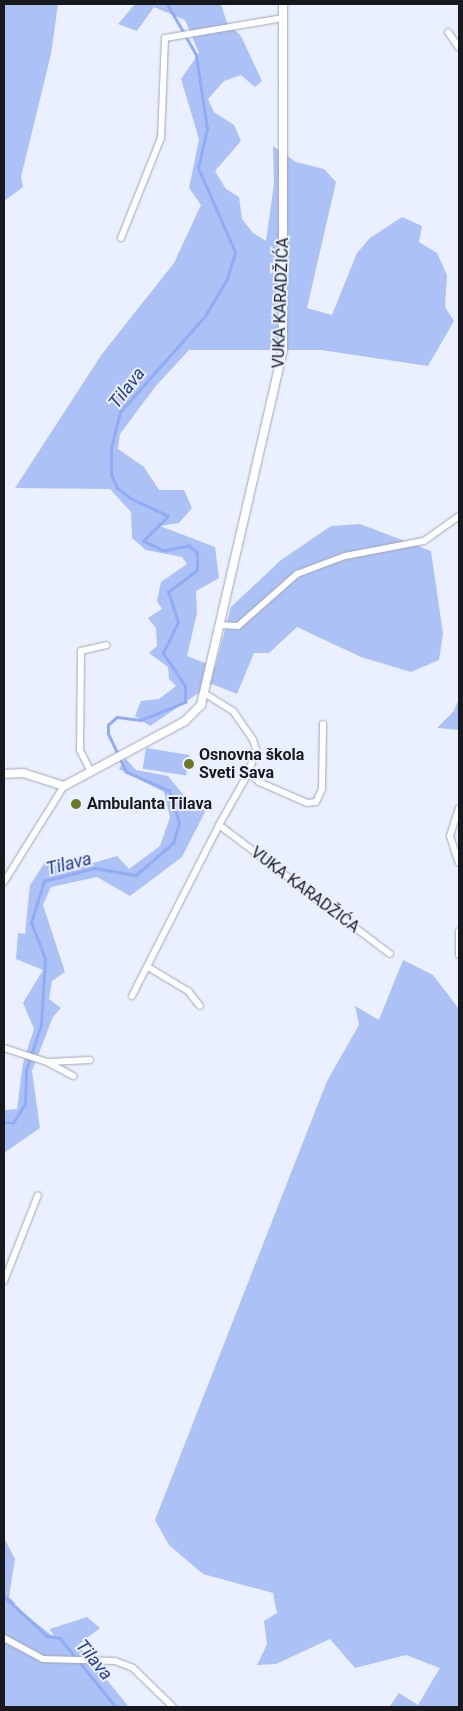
<!DOCTYPE html>
<html>
<head>
<meta charset="utf-8">
<style>
	body { margin:0 }
	#map { position:relative; width:463px; height:1711px; overflow:hidden; background:#eaf0ff; font-family:Roboto,sans-serif }
	div>[style] { position:absolute }
	.green>* { inset:0; background:#acc1f6; transform-origin:0 0 }
	.stream>* { height:2.5px; margin:-1.25px; padding:0 1.25px; transform-origin:1.25px; border-radius:1.25px; background:#91acf4 }
	.roads { filter:drop-shadow(0 0 1px #a0a6b4) drop-shadow(0 0 1px #a0a6b4) }
	.minor>* { height:6px; margin:-3px; padding:0 3px; transform-origin:3px; border-radius:3px; background:#fff }
	.tertiary>* { height:8px; margin:-4px; padding:0 4px; transform-origin:4px; border-radius:4px; background:#fff }
	.dots>* { width:14px; height:14px; translate:-50% -50%; box-sizing:border-box; border:2px solid #eaf0ff; border-radius:50% }
	span { translate:-50% -50%; white-space:nowrap; text-align:center; line-height:1.15; -webkit-text-stroke:4px #eaf0ff; paint-order:stroke }
	.street-label { font-size:16px; color:#17191f }
	.poi-label { font-size:16px; color:#17191f; font-weight:700 }
	.left { translate:0 -50%; text-align:left }
	.water-label { font-size:18px; color:#253b8d; font-style:italic }
	.frame { position:absolute; inset:0; border:5px solid #17191f; pointer-events:none }
</style>
</head>
<body>
<div id="map">
	<div class="green">
		<i style="clip-path:polygon(4px 4px,58px 4px,51px 54px,21px 177px,23px 187px,4px 201px)"></i>
		<i style="clip-path:polygon(135px 4px,221px 4px,227px 23px,241px 36px,262px 81px,255px 87px,241px 75px,224px 81px,208px 99px,214px 112px,234px 125px,241px 141px,215px 171px,226px 189px,239px 197px,242px 219px,253px 233px,266px 241px,274px 184px,273px 146px,296px 162px,324px 169px,336px 182px,307px 308px,332px 315px,357px 253px,370px 238px,402px 217px,422px 226px,419px 242px,437px 253px,447px 275px,445px 307px,454px 321px,428px 366px,321px 350px,189px 350px,155px 387px,120px 434px,118px 449px,144px 467px,159px 490px,184px 490px,192px 508px,179px 523px,160px 526px,215px 547px,219px 578px,196px 591px,197px 613px,187px 656px,215px 667px,231px 607px,281px 560px,331px 526px,360px 524px,431px 551px,443px 634px,439px 660px,411px 672px,361px 657px,297px 627px,269px 653px,254px 653px,237px 694px,212px 684px,150px 726px,135px 716px,141px 701px,159px 699px,176px 686px,169px 679px,168px 667px,149px 653px,157px 646px,156px 628px,148px 618px,162px 609px,157px 601px,161px 582px,187px 564px,182px 557px,146px 550px,132px 538px,131px 512px,110px 489px,15px 488px,102px 354px,174px 263px,201px 205px,189px 188px,199px 139px,181px 79px,199px 53px,185px 20px,154px 7px,137px 31px,118px 24px)"></i>
		<i style="clip-path:polygon(459px 698px,459px 730px,437px 728px,454px 711px)"></i>
		<i style="left:146px;top:748px;width:44px;height:21px;rotate:9deg"></i>
		<i style="clip-path:polygon(125px 758px,136px 770px,168px 776px,185px 797px,206px 810px,182px 857px,130px 896px,97px 877px,51px 887px,43px 905px,65px 972px,52px 981px,49px 999px,61px 1008px,53px 1017px,32px 1071px,40px 1128px,4px 1153px,4px 1110px,17px 1109px,23px 1063px,34px 1029px,23px 1003px,43px 970px,16px 959px,18px 933px,25px 934px,30px 885px,45px 862px,69px 870px,117px 856px,129px 869px,160px 846px,170px 817px,164px 792px,119px 769px)"></i>
		<i style="clip-path:polygon(403px 960px,433px 975px,459px 1009px,459px 1707px,389px 1707px,399px 1693px,418px 1705px,440px 1668px,406px 1655px,355px 1668px,330px 1639px,276px 1664px,257px 1665px,267px 1644px,264px 1621px,277px 1613px,273px 1593px,203px 1574px,169px 1545px,155px 1520px,327px 1081px,359px 1025px,355px 1006px,379px 1020px)"></i>
		<i style="clip-path:polygon(4px 1538px,15px 1559px,9px 1597px,16px 1604px,12px 1604px,54px 1637px,50px 1629px,87px 1617px,100px 1628px,78px 1645px,129px 1707px,4px 1707px)"></i>
	</div>
	<div class="stream">
		<i style="left:4px;top:1123px;width:9px"></i>
		<i style="left:13px;top:1123px;width:22px;rotate:-58deg"></i>
		<i style="left:25px;top:1104px;width:34px;rotate:-88deg"></i>
		<i style="left:26px;top:1070px;width:47px;rotate:-71.6deg"></i>
		<i style="left:41px;top:1025px;width:66px;rotate:-86.5deg"></i>
		<i style="left:45px;top:959px;width:39px;rotate:-111deg"></i>
		<i style="left:31px;top:923px;width:44px;rotate:-72.8deg"></i>
		<i style="left:44px;top:881px;width:53px;rotate:-14.3deg"></i>
		<i style="left:95px;top:868px;width:42px;rotate:9.7deg"></i>
		<i style="left:136px;top:875px;width:49px;rotate:-40.9deg"></i>
		<i style="left:173px;top:843px;width:21px;rotate:-73deg"></i>
		<i style="left:179px;top:823px;width:34px;rotate:-107deg"></i>
		<i style="left:169px;top:791px;width:47px;rotate:-156.2deg"></i>
		<i style="left:126px;top:772px;width:42px;rotate:-115.3deg"></i>
		<i style="left:108px;top:734px;width:9px;rotate:-90deg"></i>
		<i style="left:108px;top:725px;width:12px;rotate:-42deg"></i>
		<i style="left:117px;top:717px;width:24px;rotate:7deg"></i>
		<i style="left:141px;top:720px;width:48px;rotate:-22.2deg"></i>
		<i style="left:185px;top:702px;width:16px;rotate:-90deg"></i>
		<i style="left:185px;top:686px;width:40px;rotate:-124deg"></i>
		<i style="left:163px;top:653px;width:34px;rotate:-64deg"></i>
		<i style="left:178px;top:622px;width:32px;rotate:-108deg"></i>
		<i style="left:168px;top:592px;width:36px;rotate:-37deg"></i>
		<i style="left:197px;top:570px;width:17px;rotate:-90deg"></i>
		<i style="left:197px;top:553px;width:11px;rotate:-139deg"></i>
		<i style="left:189px;top:546px;width:26px;rotate:169deg"></i>
		<i style="left:163px;top:551px;width:22px;rotate:-153deg"></i>
		<i style="left:143px;top:541px;width:35px;rotate:-45deg"></i>
		<i style="left:168px;top:516px;width:41px;rotate:-155.3deg"></i>
		<i style="left:131px;top:499px;width:18px;rotate:-142deg"></i>
		<i style="left:117px;top:488px;width:14px;rotate:-115deg"></i>
		<i style="left:111px;top:475px;width:27px;rotate:-90deg"></i>
		<i style="left:111px;top:448px;width:37px;rotate:-76deg"></i>
		<i style="left:120px;top:412px;width:128px;rotate:-48.5deg"></i>
		<i style="left:205px;top:316px;width:43px;rotate:-59.3deg"></i>
		<i style="left:227px;top:279px;width:28px;rotate:-73deg"></i>
		<i style="left:235px;top:252px;width:92px;rotate:-113.8deg"></i>
		<i style="left:198px;top:168px;width:40px;rotate:-77deg"></i>
		<i style="left:207px;top:129px;width:75px;rotate:-98.5deg"></i>
		<i style="left:196px;top:55px;width:59px;rotate:-119.6deg"></i>
		<i style="left:4px;top:1596px;width:59px;rotate:42.9deg"></i>
		<i style="left:47px;top:1636px;width:13px;rotate:9deg"></i>
		<i style="left:60px;top:1638px;width:89px;rotate:50.9deg"></i>
	</div>
	<div class="roads">
		<div class="minor">
			<i style="left:448px;top:32px;width:19px;rotate:55deg"></i>
			<i style="left:121px;top:238px;width:108px;rotate:-68.2deg"></i>
			<i style="left:161px;top:138px;width:100px;rotate:-87.7deg"></i>
			<i style="left:165px;top:38px;width:120px;rotate:-9.6deg"></i>
			<i style="left:220px;top:625px;width:18px;rotate:3deg"></i>
			<i style="left:238px;top:626px;width:79px;rotate:-41.4deg"></i>
			<i style="left:297px;top:574px;width:51px;rotate:-20.6deg"></i>
			<i style="left:345px;top:556px;width:80px;rotate:-10.8deg"></i>
			<i style="left:424px;top:541px;width:43px;rotate:-35.5deg"></i>
			<i style="left:204px;top:693px;width:34px;rotate:32deg"></i>
			<i style="left:233px;top:711px;width:35px;rotate:55deg"></i>
			<i style="left:253px;top:740px;width:9px;rotate:72deg"></i>
			<i style="left:256px;top:749px;width:24px;rotate:107deg"></i>
			<i style="left:249px;top:772px;width:14px;rotate:45deg"></i>
			<i style="left:259px;top:782px;width:52px;rotate:23.6deg"></i>
			<i style="left:307px;top:803px;width:9px;rotate:-6deg"></i>
			<i style="left:316px;top:802px;width:14px;rotate:-65deg"></i>
			<i style="left:322px;top:789px;width:65px;rotate:-89.1deg"></i>
			<i style="left:91px;top:772px;width:25px;rotate:-117deg"></i>
			<i style="left:80px;top:750px;width:99px;rotate:-89.4deg"></i>
			<i style="left:81px;top:651px;width:26px;rotate:-13deg"></i>
			<i style="left:249px;top:772px;width:61px;rotate:119.5deg"></i>
			<i style="left:219px;top:825px;width:214px;rotate:37deg"></i>
			<i style="left:459px;top:808px;width:29px;rotate:108deg"></i>
			<i style="left:450px;top:836px;width:28px;rotate:72deg"></i>
			<i style="left:4px;top:882px;width:113px;rotate:-58deg"></i>
			<i style="left:459px;top:931px;width:24px;rotate:90deg"></i>
			<i style="left:148px;top:967px;width:47px;rotate:31deg"></i>
			<i style="left:188px;top:991px;width:19px;rotate:51deg"></i>
			<i style="left:132px;top:996px;width:192px;rotate:-63deg"></i>
			<i style="left:4px;top:1048px;width:45px;rotate:18deg"></i>
			<i style="left:47px;top:1062px;width:30px;rotate:28deg"></i>
			<i style="left:49px;top:1062px;width:41px;rotate:-2.8deg"></i>
			<i style="left:4px;top:1281px;width:92px;rotate:-68.4deg"></i>
			<i style="left:4px;top:1638px;width:44px;rotate:28.3deg"></i>
			<i style="left:43px;top:1659px;width:72px;rotate:1.6deg"></i>
			<i style="left:115px;top:1661px;width:19px;rotate:21deg"></i>
			<i style="left:133px;top:1668px;width:56px;rotate:44.3deg"></i>
		</div>
		<div class="tertiary">
			<i style="left:4px;top:774px;width:19px;rotate:-3deg"></i>
			<i style="left:23px;top:773px;width:43px;rotate:17.6deg"></i>
			<i style="left:64px;top:786px;width:137px;rotate:-28.2deg"></i>
			<i style="left:185px;top:721px;width:23px;rotate:-45deg"></i>
			<i style="left:201px;top:705px;width:363px;rotate:-77deg"></i>
			<i style="left:283px;top:351px;width:347px;rotate:-90deg"></i>
		</div>
	</div>
	<div class="dots">
		<i style="left:189px;top:764px;background:#6b7825"></i>
		<i style="left:76px;top:804px;background:#6b7825"></i>
	</div>
	<div class="street-label">
		<span style="left:281px;top:303px;rotate:-88deg">VUKA KARADŽIĆA</span>
		<span style="left:305px;top:890px;rotate:37deg">VUKA KARADŽIĆA</span>
	</div>
	<div class="poi-label">
		<span class="left" style="left:199px;top:764px">Osnovna škola<br>Sveti Sava</span>
		<span class="left" style="left:87px;top:804px">Ambulanta Tilava</span>
	</div>
	<div class="water-label">
		<span style="left:127px;top:388px;rotate:-52deg">Tilava</span>
		<span style="left:69px;top:864px;rotate:-14deg">Tilava</span>
		<span style="left:94px;top:1660px;rotate:51deg">Tilava</span>
	</div>
	<div class="frame"></div>
</div>
</body>
</html>
